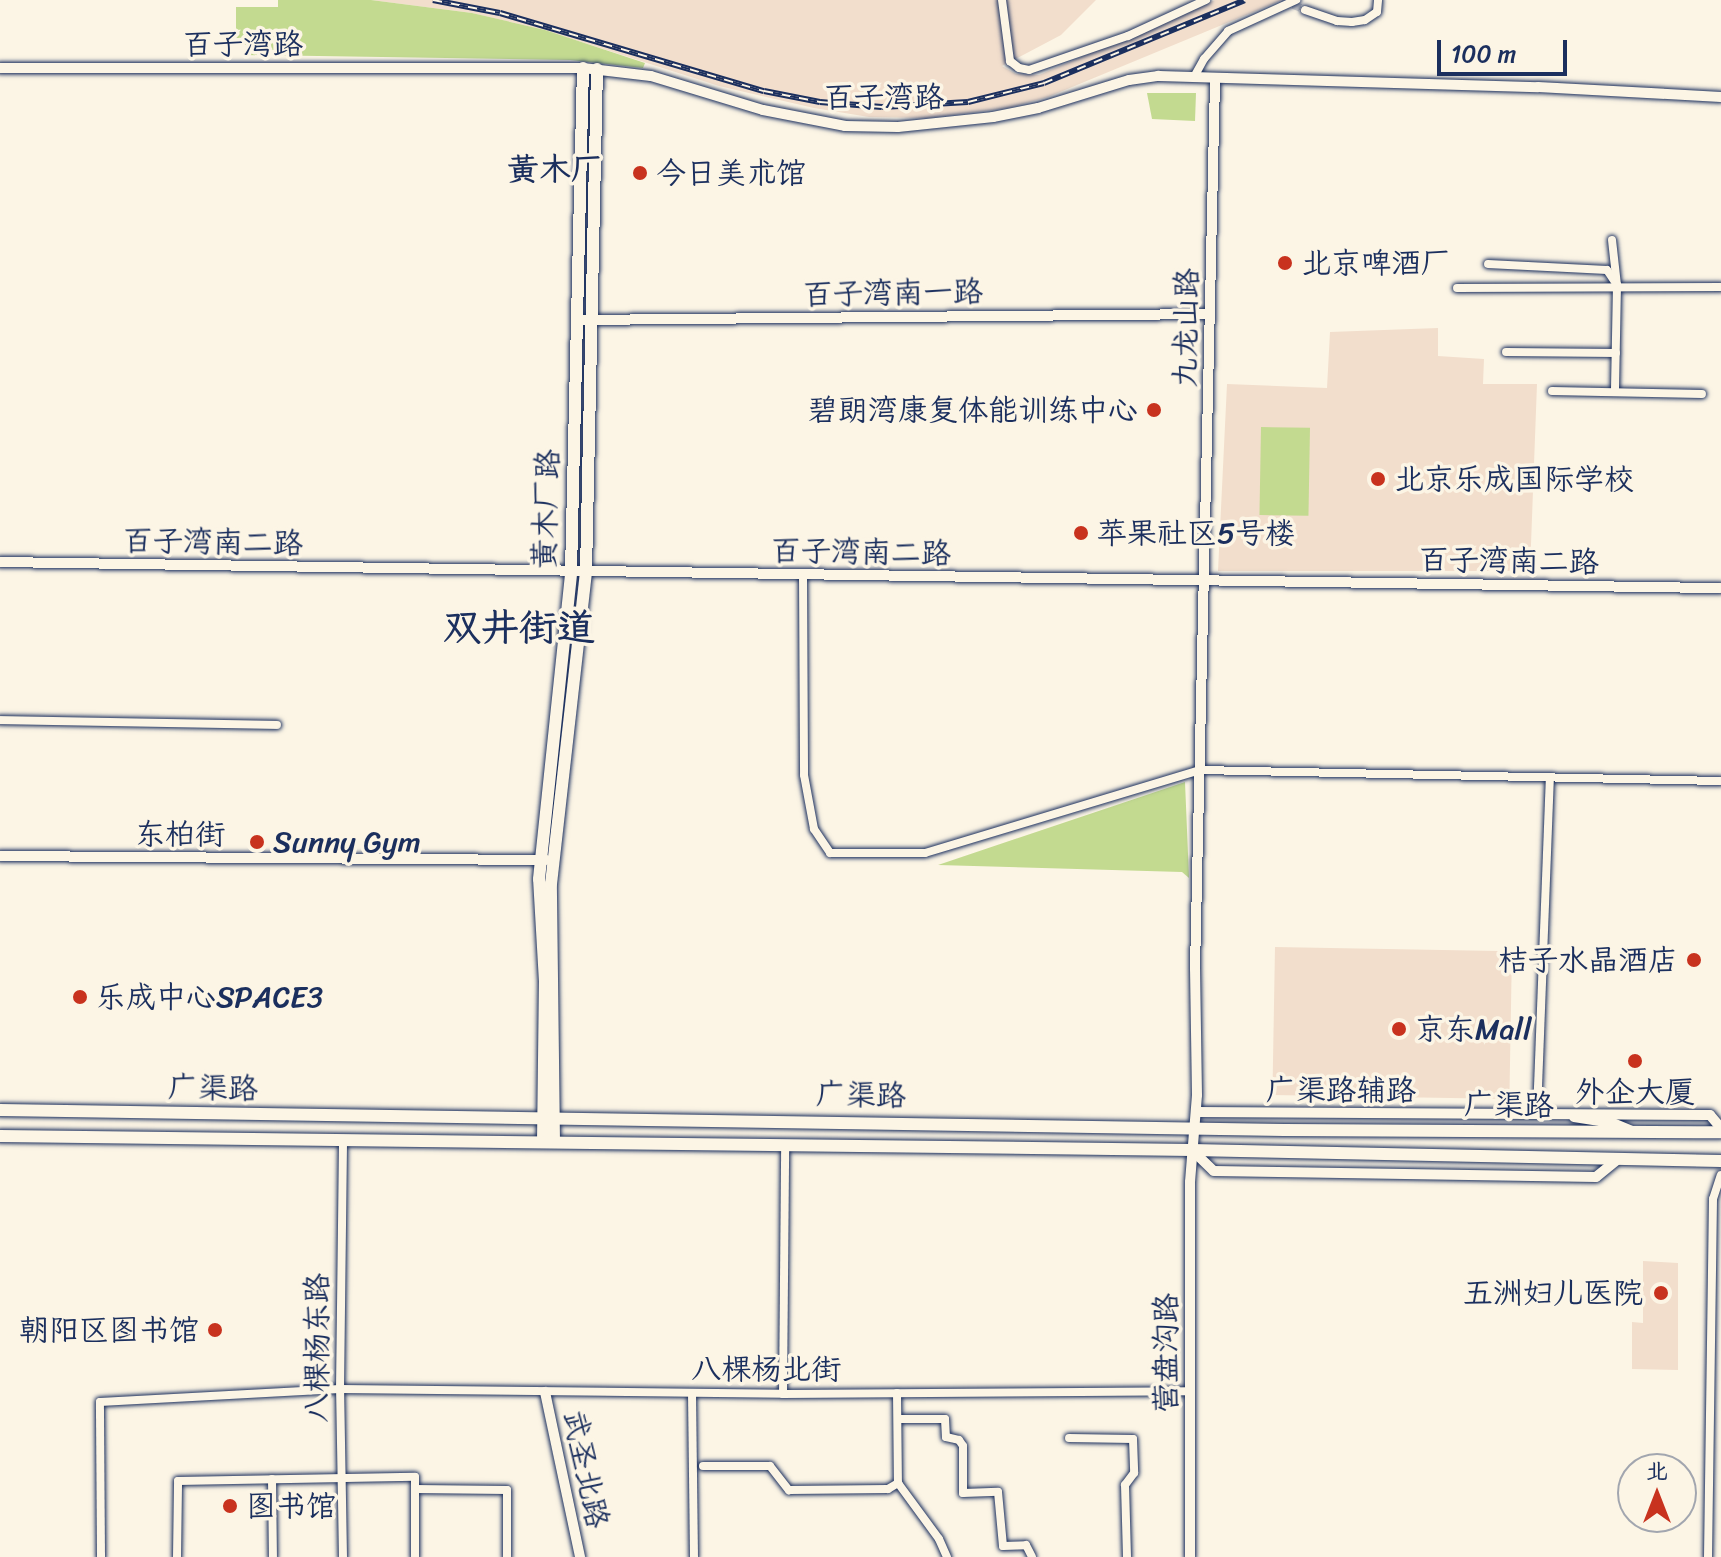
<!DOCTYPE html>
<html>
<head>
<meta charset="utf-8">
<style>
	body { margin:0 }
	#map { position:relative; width:1721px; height:1557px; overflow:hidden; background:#fcf5e5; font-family:Sriracha,"LXGW WenKai TC",sans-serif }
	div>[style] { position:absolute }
	.built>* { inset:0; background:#f2decc; transform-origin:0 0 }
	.green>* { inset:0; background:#c3da90; transform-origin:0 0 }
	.minor-tunnel>* { height:8px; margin-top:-4px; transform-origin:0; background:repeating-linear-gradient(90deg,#cfcdca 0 8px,transparent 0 12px) }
	.roads { filter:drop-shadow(0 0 2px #1b2f5e) drop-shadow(0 0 2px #1b2f5e) }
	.minor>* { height:8px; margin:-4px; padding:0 4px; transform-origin:4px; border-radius:4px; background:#fcf5e5 }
	.tertiary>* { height:10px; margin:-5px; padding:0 5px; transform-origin:5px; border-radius:5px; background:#fcf5e5 }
	.secondary>* { height:12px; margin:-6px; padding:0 6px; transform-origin:6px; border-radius:6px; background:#fcf5e5 }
	.primary>* { height:12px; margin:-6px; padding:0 6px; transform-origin:6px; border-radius:6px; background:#fcf5e5 }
	.rail>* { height:6px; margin-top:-3px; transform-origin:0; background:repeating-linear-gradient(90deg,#fcf5e5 0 9px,#1b2f5e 0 18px); box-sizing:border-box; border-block:2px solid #1b2f5e }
	.dots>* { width:22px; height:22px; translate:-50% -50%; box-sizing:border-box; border:4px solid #fcf5e5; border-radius:50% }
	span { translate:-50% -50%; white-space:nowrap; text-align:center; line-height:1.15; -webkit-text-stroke:7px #fcf5e5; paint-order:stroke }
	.street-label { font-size:30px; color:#1b2f5e }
	.poi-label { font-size:30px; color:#1b2f5e }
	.left { translate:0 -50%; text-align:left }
	.right { translate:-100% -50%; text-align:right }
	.neighbourhood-label { font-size:32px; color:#1b2f5e; font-weight:700 }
	.district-label { font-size:38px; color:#1b2f5e; font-weight:700 }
	.north { position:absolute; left:1617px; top:1453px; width:80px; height:80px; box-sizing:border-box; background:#fcf5e5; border:2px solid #a2a6af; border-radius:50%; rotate:0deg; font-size:22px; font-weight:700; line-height:32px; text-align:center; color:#1b2f5e }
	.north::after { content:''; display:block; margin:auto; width:28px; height:36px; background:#c8321e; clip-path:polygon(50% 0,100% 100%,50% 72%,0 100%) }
	.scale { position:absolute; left:1437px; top:40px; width:130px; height:36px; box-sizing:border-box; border:4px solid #1b2f5e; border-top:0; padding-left:10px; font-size:24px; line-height:28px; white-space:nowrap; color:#1b2f5e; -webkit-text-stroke:6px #fcf5e5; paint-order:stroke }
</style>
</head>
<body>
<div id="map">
	<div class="built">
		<i style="clip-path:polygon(371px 0,1096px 0,1061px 35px,1002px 66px,1016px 74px,1039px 75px,1215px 0,1282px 0,1048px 97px,1008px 108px,928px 118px,869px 117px,814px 108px,719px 86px,544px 30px,472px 13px)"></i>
		<i style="clip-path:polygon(1438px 328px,1438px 356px,1484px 359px,1483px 384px,1537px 384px,1530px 571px,1218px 571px,1227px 384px,1327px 388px,1330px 332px)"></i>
		<i style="left:1275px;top:947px;width:237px;height:148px;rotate:1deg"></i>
		<i style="clip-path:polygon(1643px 1261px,1678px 1263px,1678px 1370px,1632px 1369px,1632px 1322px,1643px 1323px)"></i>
	</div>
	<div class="green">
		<i style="clip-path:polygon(278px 0,371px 0,472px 13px,545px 30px,645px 63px,643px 68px,570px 60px,247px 55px,246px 45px,236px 45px,236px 7px,278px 7px)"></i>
		<i style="clip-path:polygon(1196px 93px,1195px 121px,1152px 119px,1147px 93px)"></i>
		<i style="left:1261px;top:427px;width:49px;height:88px;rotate:1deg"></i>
		<i style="clip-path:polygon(1185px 782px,1189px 878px,1182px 872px,938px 865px)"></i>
	</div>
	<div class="minor-tunnel">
		<i style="left:1282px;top:0;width:25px;rotate:23deg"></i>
	</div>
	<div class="roads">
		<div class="minor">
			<i style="left:1002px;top:0;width:62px;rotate:82.5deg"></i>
			<i style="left:1010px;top:61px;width:11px;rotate:38deg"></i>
			<i style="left:1019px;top:68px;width:10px;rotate:11deg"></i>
			<i style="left:1029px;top:70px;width:105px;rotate:-19deg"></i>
			<i style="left:1128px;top:36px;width:86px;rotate:-24.8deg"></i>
			<i style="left:1305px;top:10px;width:34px;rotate:19deg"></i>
			<i style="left:1337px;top:21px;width:15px;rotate:4deg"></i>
			<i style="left:1352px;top:22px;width:13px;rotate:-9deg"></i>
			<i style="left:1365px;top:20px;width:14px;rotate:-34deg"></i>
			<i style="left:1377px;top:12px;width:12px;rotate:-85deg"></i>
			<i style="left:1194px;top:77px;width:21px;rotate:-61deg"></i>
			<i style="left:1204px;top:59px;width:37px;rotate:-49deg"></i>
			<i style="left:1228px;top:31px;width:75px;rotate:-24.5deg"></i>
			<i style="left:1612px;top:240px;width:45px;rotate:83.7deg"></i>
			<i style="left:1617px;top:285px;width:107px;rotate:91.1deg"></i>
			<i style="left:1488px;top:264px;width:119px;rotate:2.9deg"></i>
			<i style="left:1607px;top:270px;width:18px;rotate:56deg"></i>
			<i style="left:1457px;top:288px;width:264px;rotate:-0.2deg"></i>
			<i style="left:1506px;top:352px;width:110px;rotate:0.5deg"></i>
			<i style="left:1552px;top:391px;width:150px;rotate:1.1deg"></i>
			<i style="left:803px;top:575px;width:200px;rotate:89.7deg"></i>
			<i style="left:804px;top:775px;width:55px;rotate:79.5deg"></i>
			<i style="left:814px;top:829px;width:29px;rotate:56deg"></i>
			<i style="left:830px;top:853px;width:95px"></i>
			<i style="left:925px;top:853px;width:287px;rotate:-16.8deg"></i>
			<i style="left:1200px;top:770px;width:521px;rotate:1.21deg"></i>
			<i style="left:0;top:720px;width:277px;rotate:1deg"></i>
			<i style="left:1537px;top:1113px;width:335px;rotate:-87.8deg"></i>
			<i style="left:692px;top:1393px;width:164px;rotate:89.3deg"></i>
			<i style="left:897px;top:1393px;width:90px;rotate:89.4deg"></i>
			<i style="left:898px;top:1483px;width:69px;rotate:53.8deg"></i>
			<i style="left:939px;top:1539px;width:20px;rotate:66deg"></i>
			<i style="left:783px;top:1394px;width:249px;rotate:-89.5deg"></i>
			<i style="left:898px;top:1419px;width:47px"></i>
			<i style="left:945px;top:1419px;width:18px;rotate:87deg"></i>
			<i style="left:946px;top:1437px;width:13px;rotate:13deg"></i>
			<i style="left:959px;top:1440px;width:7px;rotate:56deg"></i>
			<i style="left:963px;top:1446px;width:47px;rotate:90deg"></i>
			<i style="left:963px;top:1493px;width:35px;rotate:-2deg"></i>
			<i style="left:998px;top:1492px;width:54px;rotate:84.7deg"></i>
			<i style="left:1003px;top:1546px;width:23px;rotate:-2deg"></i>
			<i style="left:1026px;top:1545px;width:13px;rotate:63deg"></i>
			<i style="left:1069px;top:1438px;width:64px;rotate:0.9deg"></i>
			<i style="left:1133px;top:1439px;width:34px;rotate:88deg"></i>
			<i style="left:1134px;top:1473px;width:15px;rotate:127deg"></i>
			<i style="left:1125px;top:1485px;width:72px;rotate:88.4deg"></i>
			<i style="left:703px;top:1466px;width:67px"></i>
			<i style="left:770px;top:1466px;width:31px;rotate:52deg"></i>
			<i style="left:789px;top:1490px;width:99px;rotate:-0.6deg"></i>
			<i style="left:888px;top:1489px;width:12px;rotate:-31deg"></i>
			<i style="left:272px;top:1479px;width:78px;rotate:89.3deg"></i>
			<i style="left:101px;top:1557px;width:155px;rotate:-90.4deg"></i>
			<i style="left:100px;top:1402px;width:240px;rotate:-3.1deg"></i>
			<i style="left:340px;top:1389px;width:443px;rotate:0.6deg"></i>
			<i style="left:783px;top:1394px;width:408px;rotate:-0.4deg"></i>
			<i style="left:177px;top:1557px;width:76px;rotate:-89.2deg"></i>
			<i style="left:178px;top:1481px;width:237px;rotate:-1deg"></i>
			<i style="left:415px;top:1477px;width:12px;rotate:90deg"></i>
			<i style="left:343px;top:1557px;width:168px;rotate:-91deg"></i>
			<i style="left:340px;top:1389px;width:249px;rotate:-89.3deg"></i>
			<i style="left:415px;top:1557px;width:68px;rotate:-90deg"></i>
			<i style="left:415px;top:1489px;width:92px;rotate:0.6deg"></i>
			<i style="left:507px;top:1490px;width:67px;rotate:90deg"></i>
			<i style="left:1708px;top:1557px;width:358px;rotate:-89.2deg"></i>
			<i style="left:1713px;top:1199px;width:25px;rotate:-72deg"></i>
		</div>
		<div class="tertiary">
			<i style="left:0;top:68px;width:583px"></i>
			<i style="left:583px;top:68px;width:68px;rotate:6.7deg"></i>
			<i style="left:651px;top:76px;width:117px;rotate:16.9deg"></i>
			<i style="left:763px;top:110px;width:84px;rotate:11deg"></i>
			<i style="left:845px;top:126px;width:53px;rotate:1.1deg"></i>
			<i style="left:898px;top:127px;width:96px;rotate:-6deg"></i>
			<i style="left:993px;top:117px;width:46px;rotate:-11.3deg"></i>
			<i style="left:1038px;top:108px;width:95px;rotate:-17.1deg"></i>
			<i style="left:1129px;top:80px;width:30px;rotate:-8deg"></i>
			<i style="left:1159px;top:76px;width:379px;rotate:1.7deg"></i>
			<i style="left:1538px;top:87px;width:183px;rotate:3.1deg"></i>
			<i style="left:577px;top:320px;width:633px;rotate:-0.54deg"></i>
			<i style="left:0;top:562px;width:1721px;rotate:0.87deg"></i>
			<i style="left:0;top:856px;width:546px;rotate:0.42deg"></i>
			<i style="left:1196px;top:1112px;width:514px;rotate:0.33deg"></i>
			<i style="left:1710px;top:1115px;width:17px;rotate:50deg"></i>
			<i style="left:1574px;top:1117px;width:39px;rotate:9deg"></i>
			<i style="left:1613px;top:1123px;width:21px;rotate:23deg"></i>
			<i style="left:1192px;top:1150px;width:30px;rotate:44deg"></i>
			<i style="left:1214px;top:1171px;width:382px;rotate:0.9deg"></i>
			<i style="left:1596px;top:1177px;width:28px;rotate:-39deg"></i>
			<i style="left:545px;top:1392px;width:169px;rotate:78deg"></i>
			<i style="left:1190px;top:1557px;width:375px;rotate:-90deg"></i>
			<i style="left:1190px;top:1182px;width:87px;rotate:-85.4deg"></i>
			<i style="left:1197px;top:1095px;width:126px;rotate:-90.9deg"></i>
			<i style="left:1195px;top:969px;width:891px;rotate:-88.71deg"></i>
		</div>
		<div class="secondary">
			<i style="left:543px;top:1142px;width:160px;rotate:-89.3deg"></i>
			<i style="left:545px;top:982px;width:103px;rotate:-93.3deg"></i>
			<i style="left:539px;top:879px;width:309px;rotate:-84deg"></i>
			<i style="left:571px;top:572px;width:504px;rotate:-88.64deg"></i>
			<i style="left:554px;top:1142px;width:258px;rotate:-90.7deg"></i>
			<i style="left:551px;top:884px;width:314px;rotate:-83.6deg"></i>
			<i style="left:586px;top:572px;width:503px;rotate:-88.75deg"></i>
		</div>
		<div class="primary">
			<i style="left:0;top:1110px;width:1284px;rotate:0.89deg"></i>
			<i style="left:1284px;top:1130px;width:437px;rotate:0.3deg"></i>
			<i style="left:0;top:1136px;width:1192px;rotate:0.67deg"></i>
			<i style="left:1192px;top:1150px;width:529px;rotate:1.19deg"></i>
		</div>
	</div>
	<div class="rail">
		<i style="left:433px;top:0;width:68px;rotate:11deg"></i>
		<i style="left:500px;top:13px;width:275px;rotate:16.5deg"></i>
		<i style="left:764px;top:91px;width:57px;rotate:11.1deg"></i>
		<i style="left:820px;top:102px;width:62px;rotate:4.6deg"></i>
		<i style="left:882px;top:107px;width:86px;rotate:-3.3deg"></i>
		<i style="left:968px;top:102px;width:78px;rotate:-14deg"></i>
		<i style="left:1044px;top:83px;width:217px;rotate:-22.4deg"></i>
	</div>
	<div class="dots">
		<i style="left:640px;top:173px;background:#c8321e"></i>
		<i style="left:1285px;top:263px;background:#c8321e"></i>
		<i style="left:1154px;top:410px;background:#c8321e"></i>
		<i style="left:1378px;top:479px;background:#c8321e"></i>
		<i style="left:1081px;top:533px;background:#c8321e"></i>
		<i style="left:257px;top:842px;background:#c8321e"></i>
		<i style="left:1694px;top:960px;background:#c8321e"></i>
		<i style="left:80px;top:997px;background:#c8321e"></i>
		<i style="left:1399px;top:1029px;background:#c8321e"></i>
		<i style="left:1635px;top:1061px;background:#c8321e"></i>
		<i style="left:1661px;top:1293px;background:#c8321e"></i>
		<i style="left:215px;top:1330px;background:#c8321e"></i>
		<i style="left:230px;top:1506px;background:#c8321e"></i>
	</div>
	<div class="street-label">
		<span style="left:243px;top:44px">百子湾路</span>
		<span style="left:884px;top:97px">百子湾路</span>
		<span style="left:893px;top:293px;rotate:-1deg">百子湾南一路</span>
		<span style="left:1186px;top:328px;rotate:-89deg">九龙山路</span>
		<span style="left:546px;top:509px;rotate:-88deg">黄木厂路</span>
		<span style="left:213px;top:542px;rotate:1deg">百子湾南二路</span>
		<span style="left:861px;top:552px;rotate:1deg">百子湾南二路</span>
		<span style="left:1509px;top:561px;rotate:1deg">百子湾南二路</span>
		<span style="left:180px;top:834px">东柏街</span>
		<span style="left:213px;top:1088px;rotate:1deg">广渠路</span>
		<span style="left:1341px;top:1090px">广渠路辅路</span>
		<span style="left:861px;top:1095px;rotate:1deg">广渠路</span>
		<span style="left:1509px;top:1105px;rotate:1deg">广渠路</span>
		<span style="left:317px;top:1348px;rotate:-90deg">八棵杨东路</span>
		<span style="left:1166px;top:1353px;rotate:-90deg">营盘沟路</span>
		<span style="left:766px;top:1369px">八棵杨北街</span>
		<span style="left:586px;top:1469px;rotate:78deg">武圣北路</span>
	</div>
	<div class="poi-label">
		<span class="left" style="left:656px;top:173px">今日美术馆</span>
		<span class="left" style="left:1301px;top:263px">北京啤酒厂</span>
		<span class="right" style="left:1138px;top:410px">碧朗湾康复体能训练中心</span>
		<span class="left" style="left:1394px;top:479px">北京乐成国际学校</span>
		<span class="left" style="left:1097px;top:533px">苹果社区5号楼</span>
		<span class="left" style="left:273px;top:842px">Sunny Gym</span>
		<span class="right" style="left:1678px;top:960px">桔子水晶酒店</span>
		<span class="left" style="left:96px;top:997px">乐成中心SPACE3</span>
		<span class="left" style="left:1415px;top:1029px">京东Mall</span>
		<span style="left:1635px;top:1092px">外企大厦</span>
		<span class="right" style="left:1643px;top:1293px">五洲妇儿医院</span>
		<span class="right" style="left:199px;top:1330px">朝阳区图书馆</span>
		<span class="left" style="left:246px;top:1506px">图书馆</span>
	</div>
	<div class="neighbourhood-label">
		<span style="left:555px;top:170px">黄木厂</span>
	</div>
	<div class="district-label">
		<span style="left:519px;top:628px">双井街道</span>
	</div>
	<div class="north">北</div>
	<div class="scale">100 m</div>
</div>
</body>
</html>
